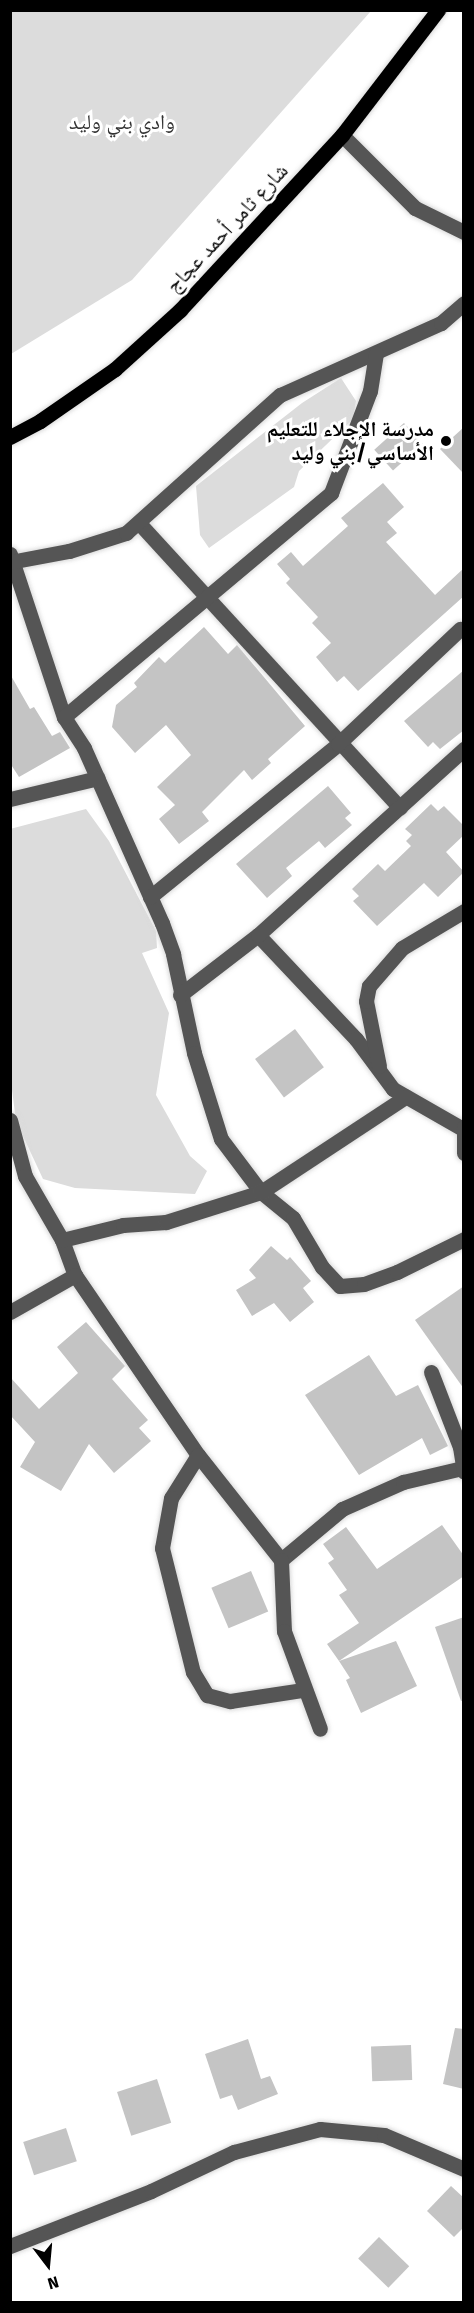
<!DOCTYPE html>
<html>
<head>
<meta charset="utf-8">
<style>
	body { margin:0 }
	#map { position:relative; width:474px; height:2313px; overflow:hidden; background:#fff; font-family:"Fira Sans","Noto Naskh Arabic",sans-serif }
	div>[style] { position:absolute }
	.green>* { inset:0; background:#dcdcdc }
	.building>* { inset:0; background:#c4c4c4; transform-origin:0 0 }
	.roads { filter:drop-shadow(0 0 2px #dbdbdb) drop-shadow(0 0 2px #dbdbdb) }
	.minor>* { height:15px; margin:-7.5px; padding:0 7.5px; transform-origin:7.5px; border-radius:7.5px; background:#555 }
	.major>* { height:15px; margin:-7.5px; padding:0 7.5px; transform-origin:7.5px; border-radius:7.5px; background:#000 }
	.dots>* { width:16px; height:16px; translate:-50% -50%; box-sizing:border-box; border:3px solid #fff; border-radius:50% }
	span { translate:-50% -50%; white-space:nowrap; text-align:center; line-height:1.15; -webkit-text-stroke:6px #fff; paint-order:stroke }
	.park-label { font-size:21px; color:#333 }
	.street-label { font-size:21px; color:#000 }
	.poi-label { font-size:21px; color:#000; font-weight:700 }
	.right { translate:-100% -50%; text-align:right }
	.frame { position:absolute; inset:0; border:12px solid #000; pointer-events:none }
	.north { position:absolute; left:18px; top:2235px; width:60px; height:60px; -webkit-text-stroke:4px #fff; paint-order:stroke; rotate:164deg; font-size:16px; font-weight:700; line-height:24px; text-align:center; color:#000 }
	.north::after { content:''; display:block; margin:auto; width:21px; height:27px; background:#000; clip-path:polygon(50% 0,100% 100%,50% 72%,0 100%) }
</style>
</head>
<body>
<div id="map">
	<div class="green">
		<i style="clip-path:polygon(11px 10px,371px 10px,371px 11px,132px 280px,11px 354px)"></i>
		<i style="clip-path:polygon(341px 378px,356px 401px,353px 419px,299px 471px,294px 487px,209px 548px,200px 535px,196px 486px,302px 403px)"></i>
		<i style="clip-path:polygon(86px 809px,109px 841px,156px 931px,157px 948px,142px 953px,169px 1013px,156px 1095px,190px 1156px,207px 1171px,195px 1194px,75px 1188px,43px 1179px,16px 1121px,11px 1082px,10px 829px)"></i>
	</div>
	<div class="building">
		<i style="left:404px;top:423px;width:28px;height:40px;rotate:48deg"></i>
		<i style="clip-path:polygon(464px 427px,464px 474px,440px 449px)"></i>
		<i style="clip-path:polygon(383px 483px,404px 507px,387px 522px,397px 533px,386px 542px,435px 595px,464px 568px,464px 596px,358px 691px,344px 676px,337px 682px,316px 657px,331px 643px,312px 623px,318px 617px,286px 583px,290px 579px,277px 564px,291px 552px,303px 566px,348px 526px,341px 518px)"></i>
		<i style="clip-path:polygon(204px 627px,228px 654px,237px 645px,305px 726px,268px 759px,271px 763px,252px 780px,244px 770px,202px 812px,209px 821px,179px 844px,159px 819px,175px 805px,157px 787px,191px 755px,166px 725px,135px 753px,112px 727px,116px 705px,137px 687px,134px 683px,159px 657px,165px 663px)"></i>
		<i style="clip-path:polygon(464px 670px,464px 730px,440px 749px,433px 742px,428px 747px,404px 721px)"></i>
		<i style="clip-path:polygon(10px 674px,30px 709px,34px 707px,52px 736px,60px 732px,70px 748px,19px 777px,10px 763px)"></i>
		<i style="clip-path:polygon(328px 786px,351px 813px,345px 818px,352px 825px,325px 848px,319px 841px,286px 868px,292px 876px,267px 898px,236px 864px)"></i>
		<i style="clip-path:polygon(431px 804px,438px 811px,444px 806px,464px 826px,464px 835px,446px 852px,464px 872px,438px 897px,424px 883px,377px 926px,353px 901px,359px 896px,352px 889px,378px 864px,385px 871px,411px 846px,406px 841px,412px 835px,405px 829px)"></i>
		<i style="left:295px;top:1029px;width:48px;height:50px;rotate:53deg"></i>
		<i style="clip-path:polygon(271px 1246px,287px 1260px,290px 1257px,311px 1281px,303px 1288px,314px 1302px,290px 1322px,274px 1303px,252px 1316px,236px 1290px,256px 1278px,249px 1270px)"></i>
		<i style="clip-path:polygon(464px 1286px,464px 1389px,415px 1320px)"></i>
		<i style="clip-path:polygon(86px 1322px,125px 1366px,112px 1379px,148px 1420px,139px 1428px,151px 1441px,114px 1473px,89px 1444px,61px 1491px,20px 1467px,35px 1442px,10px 1415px,10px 1377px,39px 1409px,78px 1373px,57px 1347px)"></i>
		<i style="clip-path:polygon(369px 1355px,396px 1396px,418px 1385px,448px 1446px,430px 1455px,422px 1438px,359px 1475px,305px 1395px)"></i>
		<i style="clip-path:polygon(442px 1525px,464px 1556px,464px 1576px,339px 1661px,327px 1644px,359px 1623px,339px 1595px,347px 1590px,328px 1563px,334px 1559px,323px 1544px,346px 1527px,377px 1569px)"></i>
		<i style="left:251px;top:1571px;width:44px;height:43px;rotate:67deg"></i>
		<i style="clip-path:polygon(464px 1617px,464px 1700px,461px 1701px,435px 1627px)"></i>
		<i style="clip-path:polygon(396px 1641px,417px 1686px,361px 1713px,346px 1680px,350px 1678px,339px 1661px)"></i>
		<i style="clip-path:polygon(455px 2028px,464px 2029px,464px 2089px,443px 2084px)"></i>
		<i style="clip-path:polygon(248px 2039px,261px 2079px,270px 2076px,278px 2094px,238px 2110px,232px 2095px,220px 2099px,205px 2054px)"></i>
		<i style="left:411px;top:2045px;width:35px;height:40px;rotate:88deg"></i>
		<i style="left:157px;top:2079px;width:46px;height:42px;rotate:72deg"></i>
		<i style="left:66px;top:2128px;width:35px;height:45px;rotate:72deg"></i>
		<i style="clip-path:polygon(451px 2186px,464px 2198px,464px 2227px,454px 2237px,427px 2211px)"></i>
		<i style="left:379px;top:2237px;width:42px;height:30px;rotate:44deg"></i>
	</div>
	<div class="roads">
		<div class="minor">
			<i style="left:342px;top:135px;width:103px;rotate:45deg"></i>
			<i style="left:415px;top:208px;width:55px;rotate:26.1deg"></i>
			<i style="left:139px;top:523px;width:386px;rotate:47.5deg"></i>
			<i style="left:10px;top:554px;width:172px;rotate:71.7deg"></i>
			<i style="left:64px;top:717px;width:37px;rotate:57deg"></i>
			<i style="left:84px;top:748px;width:192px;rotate:66deg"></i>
			<i style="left:162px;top:923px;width:33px;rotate:70deg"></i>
			<i style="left:173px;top:954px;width:101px;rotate:78deg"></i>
			<i style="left:194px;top:1053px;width:90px;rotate:72.6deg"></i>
			<i style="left:221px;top:1139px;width:66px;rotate:53deg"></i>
			<i style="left:261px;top:1192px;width:41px;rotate:39.1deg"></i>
			<i style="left:293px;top:1218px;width:57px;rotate:59.4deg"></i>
			<i style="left:322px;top:1267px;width:26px;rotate:47deg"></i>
			<i style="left:340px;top:1286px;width:24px;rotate:-5deg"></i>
			<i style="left:364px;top:1284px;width:35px;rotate:-20deg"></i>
			<i style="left:397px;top:1272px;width:75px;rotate:-26.2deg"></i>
			<i style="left:10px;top:562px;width:60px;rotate:-10.6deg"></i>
			<i style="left:69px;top:551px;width:60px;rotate:-17.5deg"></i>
			<i style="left:126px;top:533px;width:207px;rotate:-41.9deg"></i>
			<i style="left:280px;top:395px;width:176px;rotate:-24.1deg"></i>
			<i style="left:441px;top:323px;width:30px;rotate:-41deg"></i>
			<i style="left:64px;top:717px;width:349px;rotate:-40deg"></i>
			<i style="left:331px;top:493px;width:109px;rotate:-69.1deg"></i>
			<i style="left:370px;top:391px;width:38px;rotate:-81deg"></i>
			<i style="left:10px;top:799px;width:90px;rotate:-13.4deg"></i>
			<i style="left:150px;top:897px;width:242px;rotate:-39.1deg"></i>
			<i style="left:338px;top:744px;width:168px;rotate:-43.3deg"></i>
			<i style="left:258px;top:935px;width:143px;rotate:46.7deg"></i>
			<i style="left:356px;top:1039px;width:62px;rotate:53.5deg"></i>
			<i style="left:393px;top:1089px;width:78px;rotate:29.8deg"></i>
			<i style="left:180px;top:995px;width:98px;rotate:-37.6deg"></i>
			<i style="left:258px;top:935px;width:278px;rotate:-42.1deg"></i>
			<i style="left:379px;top:1066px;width:66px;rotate:-101.3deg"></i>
			<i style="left:366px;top:1001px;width:15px;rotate:-79deg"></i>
			<i style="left:369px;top:986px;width:50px;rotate:-49deg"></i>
			<i style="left:402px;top:948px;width:72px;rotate:-30.8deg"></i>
			<i style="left:10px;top:1120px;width:58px;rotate:75deg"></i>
			<i style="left:25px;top:1176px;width:74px;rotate:60deg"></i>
			<i style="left:62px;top:1240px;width:37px;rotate:70deg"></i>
			<i style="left:75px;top:1275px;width:218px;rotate:55.7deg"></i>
			<i style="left:198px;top:1455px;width:134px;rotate:51.7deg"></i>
			<i style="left:281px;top:1560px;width:80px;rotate:-39.9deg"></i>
			<i style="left:342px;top:1509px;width:67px;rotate:-23.9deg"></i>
			<i style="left:403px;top:1482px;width:61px;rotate:-13.3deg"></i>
			<i style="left:464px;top:1127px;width:26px;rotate:90deg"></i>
			<i style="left:62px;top:1240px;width:63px;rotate:-13.8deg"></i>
			<i style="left:123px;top:1225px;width:43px;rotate:-4deg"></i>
			<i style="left:166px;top:1222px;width:100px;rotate:-17.5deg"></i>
			<i style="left:261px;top:1192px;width:173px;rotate:-33.4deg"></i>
			<i style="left:10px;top:1312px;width:75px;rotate:-29.6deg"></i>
			<i style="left:431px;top:1372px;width:80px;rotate:68.9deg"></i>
			<i style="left:460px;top:1447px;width:25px;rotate:81deg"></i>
			<i style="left:198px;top:1455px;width:51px;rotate:122.1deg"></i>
			<i style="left:171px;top:1498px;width:51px;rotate:100.2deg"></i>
			<i style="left:162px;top:1548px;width:128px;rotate:76deg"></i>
			<i style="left:193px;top:1672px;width:27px;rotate:59deg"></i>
			<i style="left:207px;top:1695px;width:24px;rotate:15deg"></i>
			<i style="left:230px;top:1701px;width:74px;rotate:-8.6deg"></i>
			<i style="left:281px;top:1560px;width:71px;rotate:87.6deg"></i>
			<i style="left:284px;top:1631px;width:104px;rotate:69.8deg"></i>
			<i style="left:10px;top:2246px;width:151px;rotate:-21.3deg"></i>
			<i style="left:151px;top:2191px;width:92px;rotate:-25.2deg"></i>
			<i style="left:234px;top:2152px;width:89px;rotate:-15deg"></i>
			<i style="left:320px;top:2129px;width:64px;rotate:5.4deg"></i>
			<i style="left:384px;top:2135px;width:87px;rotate:23deg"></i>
		</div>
		<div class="major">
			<i style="left:10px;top:437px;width:34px;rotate:-28deg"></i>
			<i style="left:40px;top:421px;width:91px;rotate:-34.7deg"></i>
			<i style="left:115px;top:369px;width:88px;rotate:-42.2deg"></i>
			<i style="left:180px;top:310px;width:238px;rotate:-47.2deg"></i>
			<i style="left:342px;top:135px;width:158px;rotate:-52.5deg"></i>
		</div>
	</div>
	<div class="dots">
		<i style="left:446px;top:441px;background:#000"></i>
	</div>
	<div class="park-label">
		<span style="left:122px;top:122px">وادي بني وليد</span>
	</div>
	<div class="street-label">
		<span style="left:227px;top:228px;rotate:-47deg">شارع ثامر أحمد عجاج</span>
	</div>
	<div class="poi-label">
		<span class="right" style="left:434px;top:441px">مدرسة الإجلاء للتعليم<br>الأساسي/بني وليد</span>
	</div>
	<div class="frame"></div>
	<div class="north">N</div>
</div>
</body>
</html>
